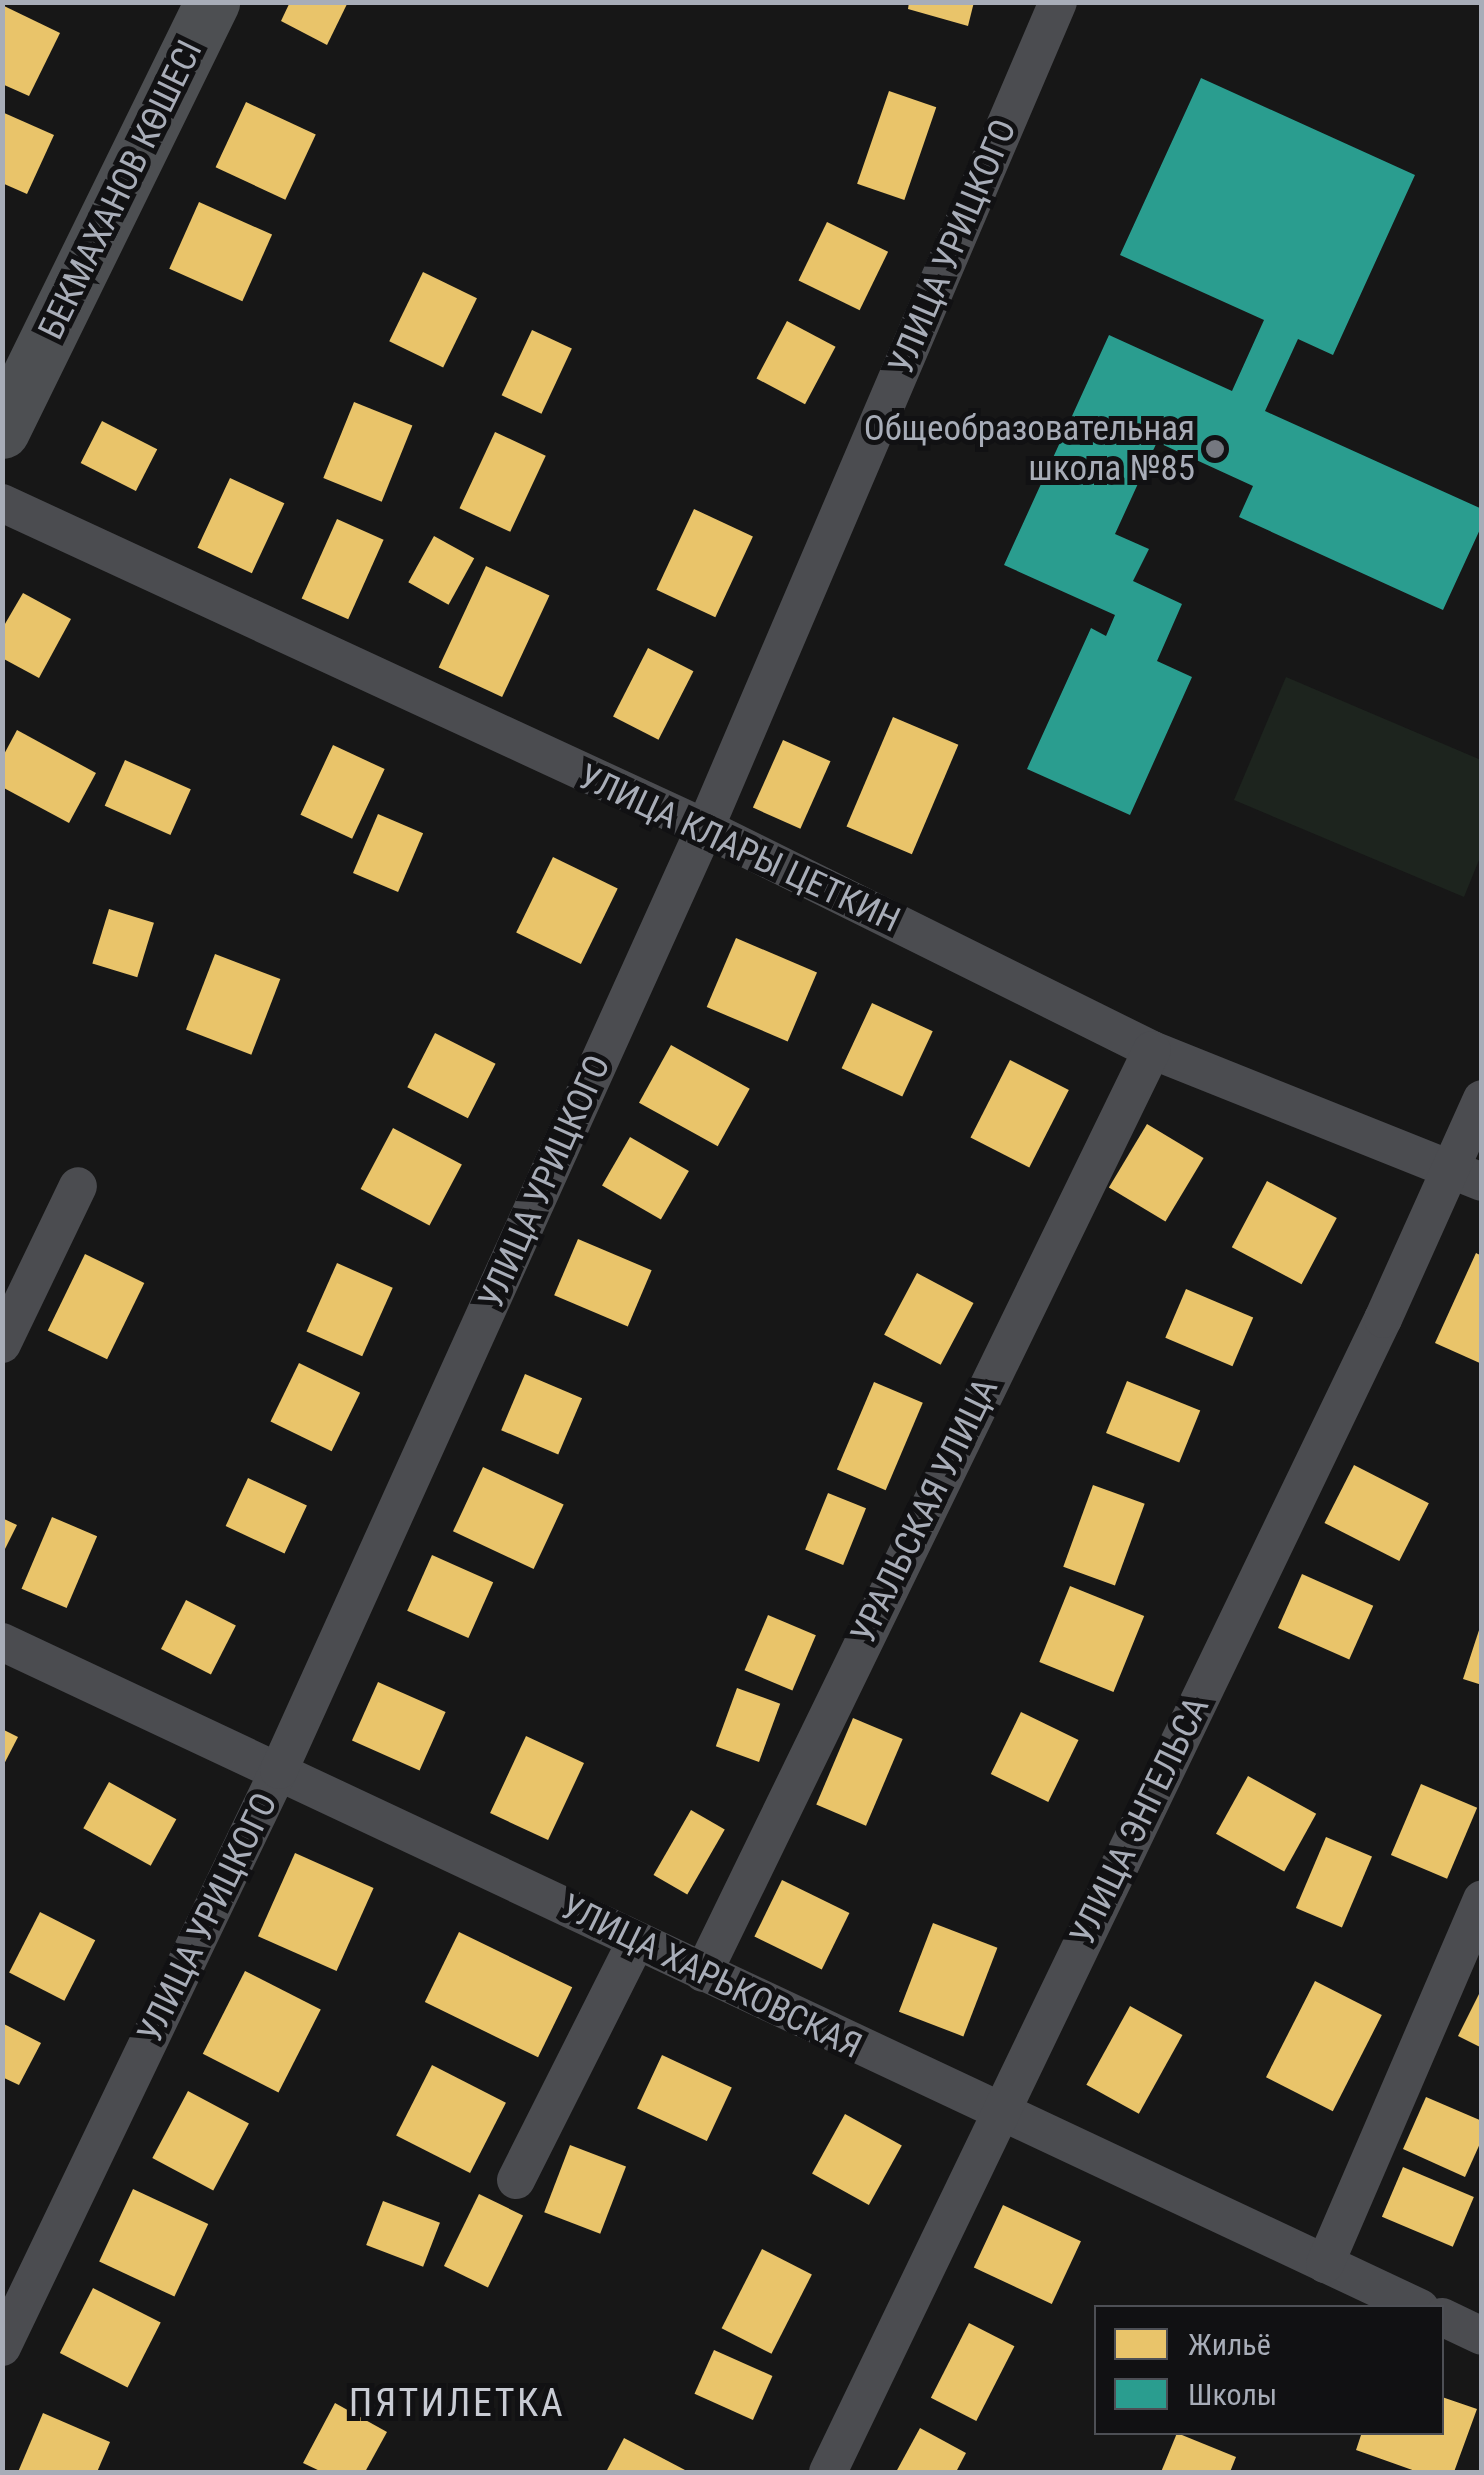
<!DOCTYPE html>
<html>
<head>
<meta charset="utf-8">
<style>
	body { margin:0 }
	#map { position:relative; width:1484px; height:2475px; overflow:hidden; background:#171717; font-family:"Roboto Condensed",sans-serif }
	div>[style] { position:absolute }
	.green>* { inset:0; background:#1d241e }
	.homes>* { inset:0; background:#e9c46a; transform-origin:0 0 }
	.schools>* { inset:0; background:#2a9d8f }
	.minor>* { height:38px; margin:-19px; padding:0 19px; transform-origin:19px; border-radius:19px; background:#4b4c50 }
	.primary>* { height:55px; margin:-27.5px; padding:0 27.5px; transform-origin:27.5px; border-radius:27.5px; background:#4d4f52 }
	.dots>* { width:28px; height:28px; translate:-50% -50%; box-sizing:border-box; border:5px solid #111113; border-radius:50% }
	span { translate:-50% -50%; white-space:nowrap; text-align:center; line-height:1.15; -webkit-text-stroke:10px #111113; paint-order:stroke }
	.street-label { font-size:35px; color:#a8adb8 }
	.poi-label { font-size:35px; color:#a8adb8 }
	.right { translate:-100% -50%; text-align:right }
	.neighbourhood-label { font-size:38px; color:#c9ccd4; letter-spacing:2.5px }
	.frame { position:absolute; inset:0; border:5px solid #a8adb8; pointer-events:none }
	.legend { position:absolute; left:1094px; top:2305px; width:350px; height:130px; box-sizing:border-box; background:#111113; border:2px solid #4d4f55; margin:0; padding:12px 18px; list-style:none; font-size:30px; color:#a8adb8 }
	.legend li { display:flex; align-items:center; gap:20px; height:50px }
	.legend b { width:50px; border:2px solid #4d4f55 }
</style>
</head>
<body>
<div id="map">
	<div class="green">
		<i style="clip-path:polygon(1286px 677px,1481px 760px,1481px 855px,1464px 897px,1234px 800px)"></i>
	</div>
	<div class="homes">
		<i style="clip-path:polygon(290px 2px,348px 2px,327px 45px,281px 21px)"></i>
		<i style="clip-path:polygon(909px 2px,974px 2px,968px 26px,908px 9px)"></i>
		<i style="clip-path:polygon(2px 5px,60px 33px,29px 96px,2px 84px)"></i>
		<i style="left:889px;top:91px;width:50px;height:98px;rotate:19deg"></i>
		<i style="left:246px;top:102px;width:77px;height:72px;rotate:25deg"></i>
		<i style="clip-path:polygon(2px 112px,54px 135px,27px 194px,2px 183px)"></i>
		<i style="left:199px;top:202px;width:80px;height:73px;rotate:24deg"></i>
		<i style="left:827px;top:222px;width:68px;height:65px;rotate:26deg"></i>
		<i style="left:423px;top:272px;width:60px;height:77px;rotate:26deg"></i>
		<i style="left:787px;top:321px;width:55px;height:65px;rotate:28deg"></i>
		<i style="left:532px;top:330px;width:44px;height:72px;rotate:25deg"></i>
		<i style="left:354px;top:402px;width:63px;height:82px;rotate:22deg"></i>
		<i style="left:102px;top:421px;width:62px;height:47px;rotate:27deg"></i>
		<i style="left:495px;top:432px;width:56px;height:84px;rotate:25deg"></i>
		<i style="left:230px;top:478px;width:60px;height:77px;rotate:25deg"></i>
		<i style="left:694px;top:509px;width:65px;height:89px;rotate:25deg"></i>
		<i style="left:337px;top:519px;width:51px;height:87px;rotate:24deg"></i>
		<i style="left:434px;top:536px;width:46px;height:53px;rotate:29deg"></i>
		<i style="left:486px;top:566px;width:70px;height:112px;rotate:25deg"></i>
		<i style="clip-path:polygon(23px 593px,71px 619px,39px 678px,2px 658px,2px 629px)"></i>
		<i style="left:648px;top:648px;width:51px;height:77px;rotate:27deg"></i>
		<i style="left:893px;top:717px;width:71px;height:119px;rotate:23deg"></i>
		<i style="clip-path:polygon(17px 730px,96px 773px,69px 823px,2px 787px,2px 758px)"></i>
		<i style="left:783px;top:740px;width:52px;height:74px;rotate:24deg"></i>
		<i style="left:333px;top:745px;width:57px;height:77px;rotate:25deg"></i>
		<i style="left:125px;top:760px;width:72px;height:50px;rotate:24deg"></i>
		<i style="left:378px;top:814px;width:49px;height:64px;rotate:23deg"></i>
		<i style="left:553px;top:857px;width:72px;height:84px;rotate:26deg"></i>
		<i style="left:109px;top:909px;width:47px;height:57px;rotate:17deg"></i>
		<i style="left:736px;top:938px;width:88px;height:75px;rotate:23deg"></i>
		<i style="left:215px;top:954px;width:70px;height:81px;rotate:21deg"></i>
		<i style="left:872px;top:1003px;width:67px;height:72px;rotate:25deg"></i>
		<i style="left:435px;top:1033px;width:68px;height:61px;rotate:27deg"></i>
		<i style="left:671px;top:1045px;width:90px;height:66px;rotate:29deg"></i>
		<i style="left:1010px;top:1060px;width:66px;height:87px;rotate:27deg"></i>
		<i style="left:1147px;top:1124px;width:66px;height:74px;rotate:31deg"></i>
		<i style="left:393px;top:1128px;width:78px;height:69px;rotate:28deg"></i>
		<i style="left:630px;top:1137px;width:68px;height:56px;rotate:30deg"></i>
		<i style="left:1267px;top:1181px;width:79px;height:75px;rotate:28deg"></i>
		<i style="left:578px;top:1239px;width:80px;height:61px;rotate:23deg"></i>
		<i style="clip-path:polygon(1476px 1253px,1482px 1256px,1482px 1364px,1435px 1343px)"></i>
		<i style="left:85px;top:1254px;width:66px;height:85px;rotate:26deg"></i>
		<i style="left:337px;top:1263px;width:61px;height:75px;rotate:24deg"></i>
		<i style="left:917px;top:1273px;width:64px;height:70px;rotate:28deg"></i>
		<i style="left:1186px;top:1289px;width:73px;height:53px;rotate:23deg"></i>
		<i style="left:299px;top:1363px;width:68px;height:65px;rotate:26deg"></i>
		<i style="left:525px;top:1374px;width:62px;height:61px;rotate:23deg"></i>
		<i style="left:1127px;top:1381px;width:79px;height:56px;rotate:22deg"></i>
		<i style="left:874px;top:1382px;width:53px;height:95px;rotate:23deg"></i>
		<i style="left:1354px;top:1465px;width:84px;height:65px;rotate:27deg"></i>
		<i style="left:483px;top:1467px;width:89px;height:71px;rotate:25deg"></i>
		<i style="left:248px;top:1478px;width:65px;height:53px;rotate:25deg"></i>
		<i style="left:1093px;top:1485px;width:55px;height:87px;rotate:20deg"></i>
		<i style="left:828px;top:1493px;width:41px;height:61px;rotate:22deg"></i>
		<i style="left:52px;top:1517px;width:49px;height:78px;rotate:23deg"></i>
		<i style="clip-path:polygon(2px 1518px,17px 1525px,2px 1555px)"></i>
		<i style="left:432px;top:1555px;width:67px;height:61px;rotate:24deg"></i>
		<i style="left:1302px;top:1574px;width:78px;height:59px;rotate:24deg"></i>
		<i style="left:1070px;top:1586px;width:80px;height:82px;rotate:22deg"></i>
		<i style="left:186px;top:1600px;width:56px;height:55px;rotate:27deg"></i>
		<i style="left:768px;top:1615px;width:52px;height:60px;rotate:23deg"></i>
		<i style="clip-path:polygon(1482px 1621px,1482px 1685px,1463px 1679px)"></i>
		<i style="left:378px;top:1682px;width:74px;height:64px;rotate:24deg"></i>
		<i style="left:737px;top:1688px;width:46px;height:62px;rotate:20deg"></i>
		<i style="left:1021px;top:1712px;width:64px;height:69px;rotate:26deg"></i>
		<i style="left:853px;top:1718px;width:54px;height:94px;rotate:23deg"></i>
		<i style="clip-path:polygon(2px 1729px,18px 1737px,2px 1768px)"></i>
		<i style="left:526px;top:1736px;width:64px;height:85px;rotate:25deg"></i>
		<i style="left:1248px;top:1776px;width:78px;height:66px;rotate:29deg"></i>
		<i style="left:109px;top:1782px;width:77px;height:53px;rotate:29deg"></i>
		<i style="left:1421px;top:1784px;width:61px;height:77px;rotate:23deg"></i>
		<i style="left:691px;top:1810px;width:39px;height:75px;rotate:30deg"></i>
		<i style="left:1326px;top:1837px;width:50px;height:77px;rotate:23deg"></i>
		<i style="left:295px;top:1853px;width:86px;height:91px;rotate:24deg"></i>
		<i style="left:782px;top:1880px;width:75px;height:63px;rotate:26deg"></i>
		<i style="left:40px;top:1912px;width:62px;height:68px;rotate:27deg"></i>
		<i style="left:933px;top:1923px;width:69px;height:95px;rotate:21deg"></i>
		<i style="left:459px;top:1932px;width:126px;height:78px;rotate:26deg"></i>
		<i style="left:245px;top:1971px;width:85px;height:93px;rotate:27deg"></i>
		<i style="left:1315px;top:1981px;width:75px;height:108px;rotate:27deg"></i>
		<i style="clip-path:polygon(1482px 1988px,1482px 2048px,1458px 2036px)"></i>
		<i style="left:1130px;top:2006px;width:60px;height:90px;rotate:29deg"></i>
		<i style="clip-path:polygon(2px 2023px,41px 2043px,19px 2085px,2px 2077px)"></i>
		<i style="left:662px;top:2055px;width:77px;height:59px;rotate:25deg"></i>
		<i style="left:432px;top:2065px;width:83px;height:79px;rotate:27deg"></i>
		<i style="left:188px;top:2091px;width:69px;height:76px;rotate:28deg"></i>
		<i style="clip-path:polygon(1426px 2097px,1482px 2121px,1482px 2139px,1465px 2177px,1403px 2149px)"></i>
		<i style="left:845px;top:2114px;width:65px;height:68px;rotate:29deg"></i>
		<i style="left:570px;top:2145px;width:60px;height:72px;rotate:21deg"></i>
		<i style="left:1403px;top:2167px;width:77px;height:54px;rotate:23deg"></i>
		<i style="left:133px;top:2189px;width:83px;height:80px;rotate:25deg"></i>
		<i style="left:479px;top:2194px;width:49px;height:80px;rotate:26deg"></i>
		<i style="left:383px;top:2201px;width:61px;height:47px;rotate:21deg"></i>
		<i style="left:1003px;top:2205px;width:86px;height:69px;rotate:25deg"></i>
		<i style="left:762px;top:2249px;width:56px;height:89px;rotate:27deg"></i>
		<i style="left:93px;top:2288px;width:76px;height:73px;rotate:27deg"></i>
		<i style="left:969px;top:2323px;width:51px;height:84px;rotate:27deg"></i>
		<i style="left:714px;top:2350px;width:64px;height:48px;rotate:24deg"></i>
		<i style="clip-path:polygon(1442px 2397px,1477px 2409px,1454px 2472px,1418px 2472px,1356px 2450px,1362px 2432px,1442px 2432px)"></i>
		<i style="clip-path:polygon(335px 2403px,387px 2432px,365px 2472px,322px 2472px,303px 2463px)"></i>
		<i style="clip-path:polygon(43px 2413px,110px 2442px,97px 2472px,18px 2472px)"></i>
		<i style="clip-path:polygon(920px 2428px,966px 2453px,956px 2472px,896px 2472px)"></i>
		<i style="clip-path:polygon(1177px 2433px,1236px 2457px,1230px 2472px,1161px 2472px)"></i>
		<i style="clip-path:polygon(624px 2438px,685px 2470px,684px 2472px,606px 2472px)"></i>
	</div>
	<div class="schools">
		<i style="clip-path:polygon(1201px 78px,1415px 175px,1333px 355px,1298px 339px,1265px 411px,1482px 509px,1482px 525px,1443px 610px,1239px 517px,1253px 486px,1157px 442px,1115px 534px,1149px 549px,1133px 581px,1182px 604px,1157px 661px,1192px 677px,1130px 815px,1027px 769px,1091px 628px,1106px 636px,1115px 615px,1004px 565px,1109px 335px,1232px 391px,1264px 320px,1120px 255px)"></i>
	</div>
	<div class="minor">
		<i style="left:2px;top:503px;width:774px;rotate:24.81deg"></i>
		<i style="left:705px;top:828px;width:499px;rotate:26.4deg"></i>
		<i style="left:1152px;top:1050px;width:355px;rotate:21.8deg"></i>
		<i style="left:2px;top:1344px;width:175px;rotate:-64.3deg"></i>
		<i style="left:2px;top:1642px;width:1567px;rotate:25.16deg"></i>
		<i style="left:703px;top:1973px;width:1026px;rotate:-64.06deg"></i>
		<i style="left:516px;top:2180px;width:267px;rotate:-63.3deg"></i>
		<i style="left:1325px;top:2264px;width:397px;rotate:-66.7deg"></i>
		<i style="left:1442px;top:2317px;width:44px;rotate:25.4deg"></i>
		<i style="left:2px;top:2347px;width:640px;rotate:-64.36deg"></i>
		<i style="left:279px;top:1770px;width:1034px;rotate:-65.67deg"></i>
		<i style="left:705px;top:828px;width:898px;rotate:-66.86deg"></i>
		<i style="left:828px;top:2472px;width:1280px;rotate:-64.3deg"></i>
		<i style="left:1383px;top:1319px;width:241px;rotate:-65.8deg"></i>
	</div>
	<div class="primary">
		<i style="left:2px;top:431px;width:478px;rotate:-63.9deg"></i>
	</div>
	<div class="dots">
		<i style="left:1215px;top:449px;background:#757880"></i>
	</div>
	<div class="street-label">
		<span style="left:121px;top:190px;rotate:-64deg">БЕКМАХАНОВ КӨШЕСІ</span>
		<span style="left:953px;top:247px;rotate:-67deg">УЛИЦА УРИЦКОГО</span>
		<span style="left:739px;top:849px;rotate:25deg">УЛИЦА КЛАРЫ ЦЕТКИН</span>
		<span style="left:545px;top:1182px;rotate:-66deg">УЛИЦА УРИЦКОГО</span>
		<span style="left:925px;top:1511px;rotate:-64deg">УРАЛЬСКАЯ УЛИЦА</span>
		<span style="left:1140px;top:1821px;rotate:-64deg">УЛИЦА ЭНГЕЛЬСА</span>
		<span style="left:208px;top:1918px;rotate:-64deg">УЛИЦА УРИЦКОГО</span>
		<span style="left:711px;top:1977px;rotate:26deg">УЛИЦА ХАРЬКОВСКАЯ</span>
	</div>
	<div class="poi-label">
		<span class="right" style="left:1195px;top:449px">Общеобразовательная<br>школа №85</span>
	</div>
	<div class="neighbourhood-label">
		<span style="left:457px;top:2404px">ПЯТИЛЕТКА</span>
	</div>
	<div class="frame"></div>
	<ul class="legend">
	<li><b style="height:28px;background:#e9c46a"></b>Жильё</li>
	<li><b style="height:28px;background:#2a9d8f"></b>Школы</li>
	</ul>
</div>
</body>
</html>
